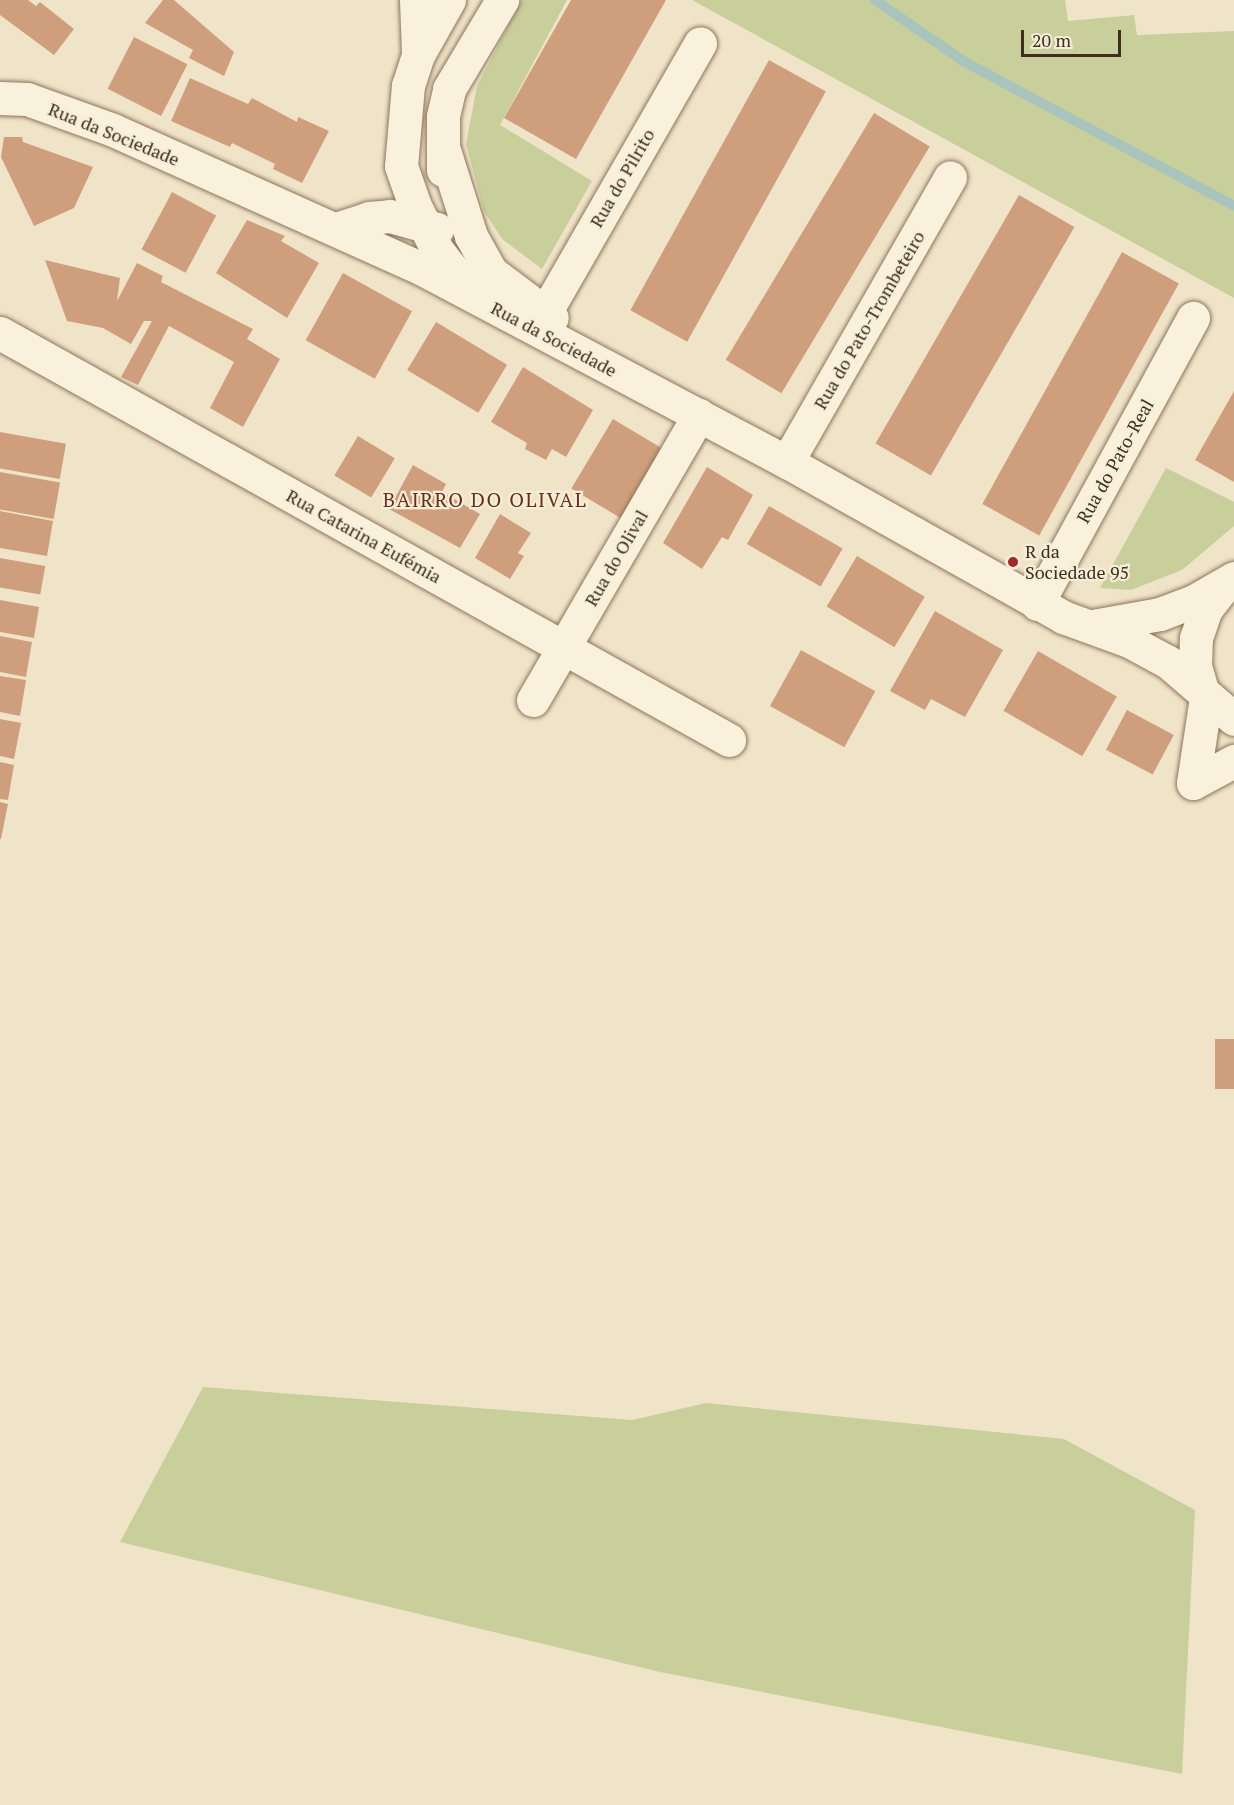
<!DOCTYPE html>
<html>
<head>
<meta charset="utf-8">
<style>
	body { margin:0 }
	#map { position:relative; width:1234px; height:1805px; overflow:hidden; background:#f0e4c8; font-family:"PT Serif",serif }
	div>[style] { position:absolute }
	.green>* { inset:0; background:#c9cf9b }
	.stream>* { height:10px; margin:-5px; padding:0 5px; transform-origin:5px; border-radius:5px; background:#a9c4bc }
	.building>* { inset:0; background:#cf9f7d; transform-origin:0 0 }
	.roads { filter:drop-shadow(0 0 2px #8d765c) drop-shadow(0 0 2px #8d765c) }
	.minor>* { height:33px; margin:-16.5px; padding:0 16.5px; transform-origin:16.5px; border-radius:16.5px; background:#faf1dc }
	.dots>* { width:16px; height:16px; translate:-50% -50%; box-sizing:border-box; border:3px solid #f7eed8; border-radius:50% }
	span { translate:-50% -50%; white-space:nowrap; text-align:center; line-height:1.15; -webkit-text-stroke:4.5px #f7eed8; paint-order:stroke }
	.street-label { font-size:18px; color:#3d2e20 }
	.poi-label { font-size:18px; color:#3d2e20 }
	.left { translate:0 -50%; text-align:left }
	.neighbourhood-label { font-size:20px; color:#6b2e1e; letter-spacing:1.5px }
	.scale { position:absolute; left:1021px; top:30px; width:100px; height:27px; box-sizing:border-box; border:3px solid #3d2e20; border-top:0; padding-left:8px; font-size:18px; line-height:21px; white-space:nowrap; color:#3d2e20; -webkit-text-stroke:4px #f7eed8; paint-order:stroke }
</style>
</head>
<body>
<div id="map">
	<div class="green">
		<i style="clip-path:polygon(522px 0,567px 0,500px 125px,592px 181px,542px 269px,502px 239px,484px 211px,466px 144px,477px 86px)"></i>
		<i style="clip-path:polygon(692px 0,1065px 0,1068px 21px,1134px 15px,1137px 35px,1234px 31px,1234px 298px)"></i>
		<i style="clip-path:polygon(1166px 468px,1234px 502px,1234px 526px,1182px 570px,1131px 590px,1100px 588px)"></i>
		<i style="clip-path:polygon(203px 1387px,632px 1420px,706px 1403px,1064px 1439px,1195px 1510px,1182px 1774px,660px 1672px,120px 1542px)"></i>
	</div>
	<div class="stream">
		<i style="left:875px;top:0;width:107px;rotate:34.7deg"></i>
		<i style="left:963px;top:61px;width:307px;rotate:28.1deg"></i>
	</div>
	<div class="building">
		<i style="clip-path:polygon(0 0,28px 0,36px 6px,40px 2px,74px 29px,54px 55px,0 15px)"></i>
		<i style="clip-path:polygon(163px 0,174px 0,234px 52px,224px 76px,189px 58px,193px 50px,145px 23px)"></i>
		<i style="clip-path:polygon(571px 0,666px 0,576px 159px,504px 118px)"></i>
		<i style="left:134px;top:37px;width:60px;height:58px;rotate:27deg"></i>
		<i style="left:769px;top:60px;width:65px;height:286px;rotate:29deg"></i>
		<i style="clip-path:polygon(190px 78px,248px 104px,252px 98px,297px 122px,298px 117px,329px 131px,302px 183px,273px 169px,275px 164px,232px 143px,230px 147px,171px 121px)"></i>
		<i style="left:874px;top:113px;width:65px;height:288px;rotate:31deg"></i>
		<i style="clip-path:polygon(4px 137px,22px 137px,23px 142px,93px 167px,74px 208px,34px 226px,1px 157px)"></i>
		<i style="left:172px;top:192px;width:50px;height:65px;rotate:28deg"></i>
		<i style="left:1019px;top:195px;width:64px;height:287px;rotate:30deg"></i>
		<i style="clip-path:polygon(247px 220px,285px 236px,281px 241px,319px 263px,287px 318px,216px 273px)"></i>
		<i style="left:1122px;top:252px;width:65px;height:288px;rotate:29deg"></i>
		<i style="clip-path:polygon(45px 260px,120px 278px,117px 301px,137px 263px,163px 276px,161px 282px,253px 329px,247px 339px,280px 359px,243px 427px,210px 408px,234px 362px,169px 326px,138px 385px,121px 377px,152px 321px,144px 321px,131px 344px,103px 328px,67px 321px)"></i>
		<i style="left:343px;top:273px;width:79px;height:77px;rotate:29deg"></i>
		<i style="left:436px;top:322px;width:83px;height:56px;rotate:31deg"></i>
		<i style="clip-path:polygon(523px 367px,593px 410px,566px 457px,552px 449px,546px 460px,525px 449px,527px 443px,491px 422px)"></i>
		<i style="clip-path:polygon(1234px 391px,1234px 482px,1195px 460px)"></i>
		<i style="left:613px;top:419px;width:58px;height:81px;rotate:31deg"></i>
		<i style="left:0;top:432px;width:67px;height:36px;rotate:10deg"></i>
		<i style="left:358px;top:436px;width:43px;height:46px;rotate:31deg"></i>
		<i style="clip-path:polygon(413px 465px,446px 484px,442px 492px,480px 514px,460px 548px,389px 509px)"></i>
		<i style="clip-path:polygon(707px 467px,753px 495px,728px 540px,722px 537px,702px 569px,663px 543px)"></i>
		<i style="left:0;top:472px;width:61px;height:37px;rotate:10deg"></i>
		<i style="left:769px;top:506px;width:85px;height:44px;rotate:30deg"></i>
		<i style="clip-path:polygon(0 511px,53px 521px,47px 556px,0 548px)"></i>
		<i style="clip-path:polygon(500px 514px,531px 533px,518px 553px,524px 556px,510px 579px,475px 558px)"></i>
		<i style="left:857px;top:556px;width:79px;height:59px;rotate:31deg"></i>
		<i style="left:0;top:558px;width:46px;height:29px;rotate:10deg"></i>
		<i style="clip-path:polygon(0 600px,39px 607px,34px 638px,0 632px)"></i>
		<i style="clip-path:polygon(935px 611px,1003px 650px,965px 717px,931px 699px,925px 710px,890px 691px)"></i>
		<i style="clip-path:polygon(0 636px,32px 642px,26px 677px,0 672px)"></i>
		<i style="left:801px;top:650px;width:85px;height:64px;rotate:29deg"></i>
		<i style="left:1038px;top:651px;width:91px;height:69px;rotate:30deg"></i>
		<i style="clip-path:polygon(0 676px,26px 680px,20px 716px,0 712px)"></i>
		<i style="left:1127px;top:710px;width:53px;height:45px;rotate:28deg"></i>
		<i style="clip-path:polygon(0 719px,21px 723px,14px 759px,0 756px)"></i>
		<i style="clip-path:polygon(0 762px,14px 765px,8px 800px,0 799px)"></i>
		<i style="clip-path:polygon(0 802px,8px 804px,1px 839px,0 839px)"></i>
		<i style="left:1215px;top:1039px;width:19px;height:50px"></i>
	</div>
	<div class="roads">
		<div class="minor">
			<i style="left:416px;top:0;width:52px;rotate:87.8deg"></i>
			<i style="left:449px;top:0;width:63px;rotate:119.4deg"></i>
			<i style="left:418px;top:55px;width:32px;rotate:108deg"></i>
			<i style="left:408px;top:85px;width:81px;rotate:94.9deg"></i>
			<i style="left:401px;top:166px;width:42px;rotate:70.7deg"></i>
			<i style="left:415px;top:206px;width:49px;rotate:63.4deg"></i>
			<i style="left:437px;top:250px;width:48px;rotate:51.7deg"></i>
			<i style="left:0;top:98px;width:27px;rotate:2deg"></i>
			<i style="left:27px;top:99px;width:91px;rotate:19.8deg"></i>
			<i style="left:113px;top:130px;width:341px;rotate:24.2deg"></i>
			<i style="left:424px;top:270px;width:411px;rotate:27.9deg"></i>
			<i style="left:787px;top:462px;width:317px;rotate:29.3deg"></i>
			<i style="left:1063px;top:617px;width:70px;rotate:20deg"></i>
			<i style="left:1129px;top:641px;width:44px;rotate:28.3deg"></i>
			<i style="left:1168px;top:662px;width:87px;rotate:40.8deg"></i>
			<i style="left:443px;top:147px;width:93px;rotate:72.5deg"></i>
			<i style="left:471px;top:236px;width:41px;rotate:60.9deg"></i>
			<i style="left:491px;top:272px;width:76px;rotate:37deg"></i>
			<i style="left:443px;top:170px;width:54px;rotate:-90deg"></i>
			<i style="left:443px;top:116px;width:28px;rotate:-77deg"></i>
			<i style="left:449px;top:89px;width:104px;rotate:-59.2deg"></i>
			<i style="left:336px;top:229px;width:35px;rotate:-18deg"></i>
			<i style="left:369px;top:218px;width:21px;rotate:-5deg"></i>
			<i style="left:390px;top:216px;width:49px;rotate:15.5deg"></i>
			<i style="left:545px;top:313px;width:311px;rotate:-60.1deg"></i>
			<i style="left:0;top:333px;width:835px;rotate:29.17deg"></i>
			<i style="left:787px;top:462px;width:328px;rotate:-60.2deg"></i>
			<i style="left:1037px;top:604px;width:326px;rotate:-61.4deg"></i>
			<i style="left:1093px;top:626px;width:68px;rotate:-10.2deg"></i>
			<i style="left:1160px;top:614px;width:36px;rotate:-21deg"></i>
			<i style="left:1194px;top:601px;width:46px;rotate:-29.9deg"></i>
			<i style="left:1202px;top:690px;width:26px;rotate:-106deg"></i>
			<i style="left:1195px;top:665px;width:27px;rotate:-88deg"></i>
			<i style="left:1196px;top:638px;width:31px;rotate:-71deg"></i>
			<i style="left:1206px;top:609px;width:31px;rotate:-52deg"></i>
			<i style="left:533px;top:700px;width:330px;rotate:-59.8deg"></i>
			<i style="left:1193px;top:783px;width:87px;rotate:-81.4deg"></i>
			<i style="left:1193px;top:783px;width:47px;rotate:-28.2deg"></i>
		</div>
	</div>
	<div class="dots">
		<i style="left:1013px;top:562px;background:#9e2a2b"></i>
	</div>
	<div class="street-label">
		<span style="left:114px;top:134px;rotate:22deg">Rua da Sociedade</span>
		<span style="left:622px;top:178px;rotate:-60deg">Rua do Pilrito</span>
		<span style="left:869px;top:320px;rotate:-60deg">Rua do Pato-Trombeteiro</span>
		<span style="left:554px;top:339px;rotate:28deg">Rua da Sociedade</span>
		<span style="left:1115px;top:461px;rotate:-61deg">Rua do Pato-Real</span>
		<span style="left:364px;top:536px;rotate:29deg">Rua Catarina Eufémia</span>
		<span style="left:616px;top:558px;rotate:-60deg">Rua do Olival</span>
	</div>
	<div class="poi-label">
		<span class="left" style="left:1025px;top:562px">R da<br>Sociedade 95</span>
	</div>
	<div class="neighbourhood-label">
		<span style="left:485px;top:499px">BAIRRO DO OLIVAL</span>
	</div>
	<div class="scale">20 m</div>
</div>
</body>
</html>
